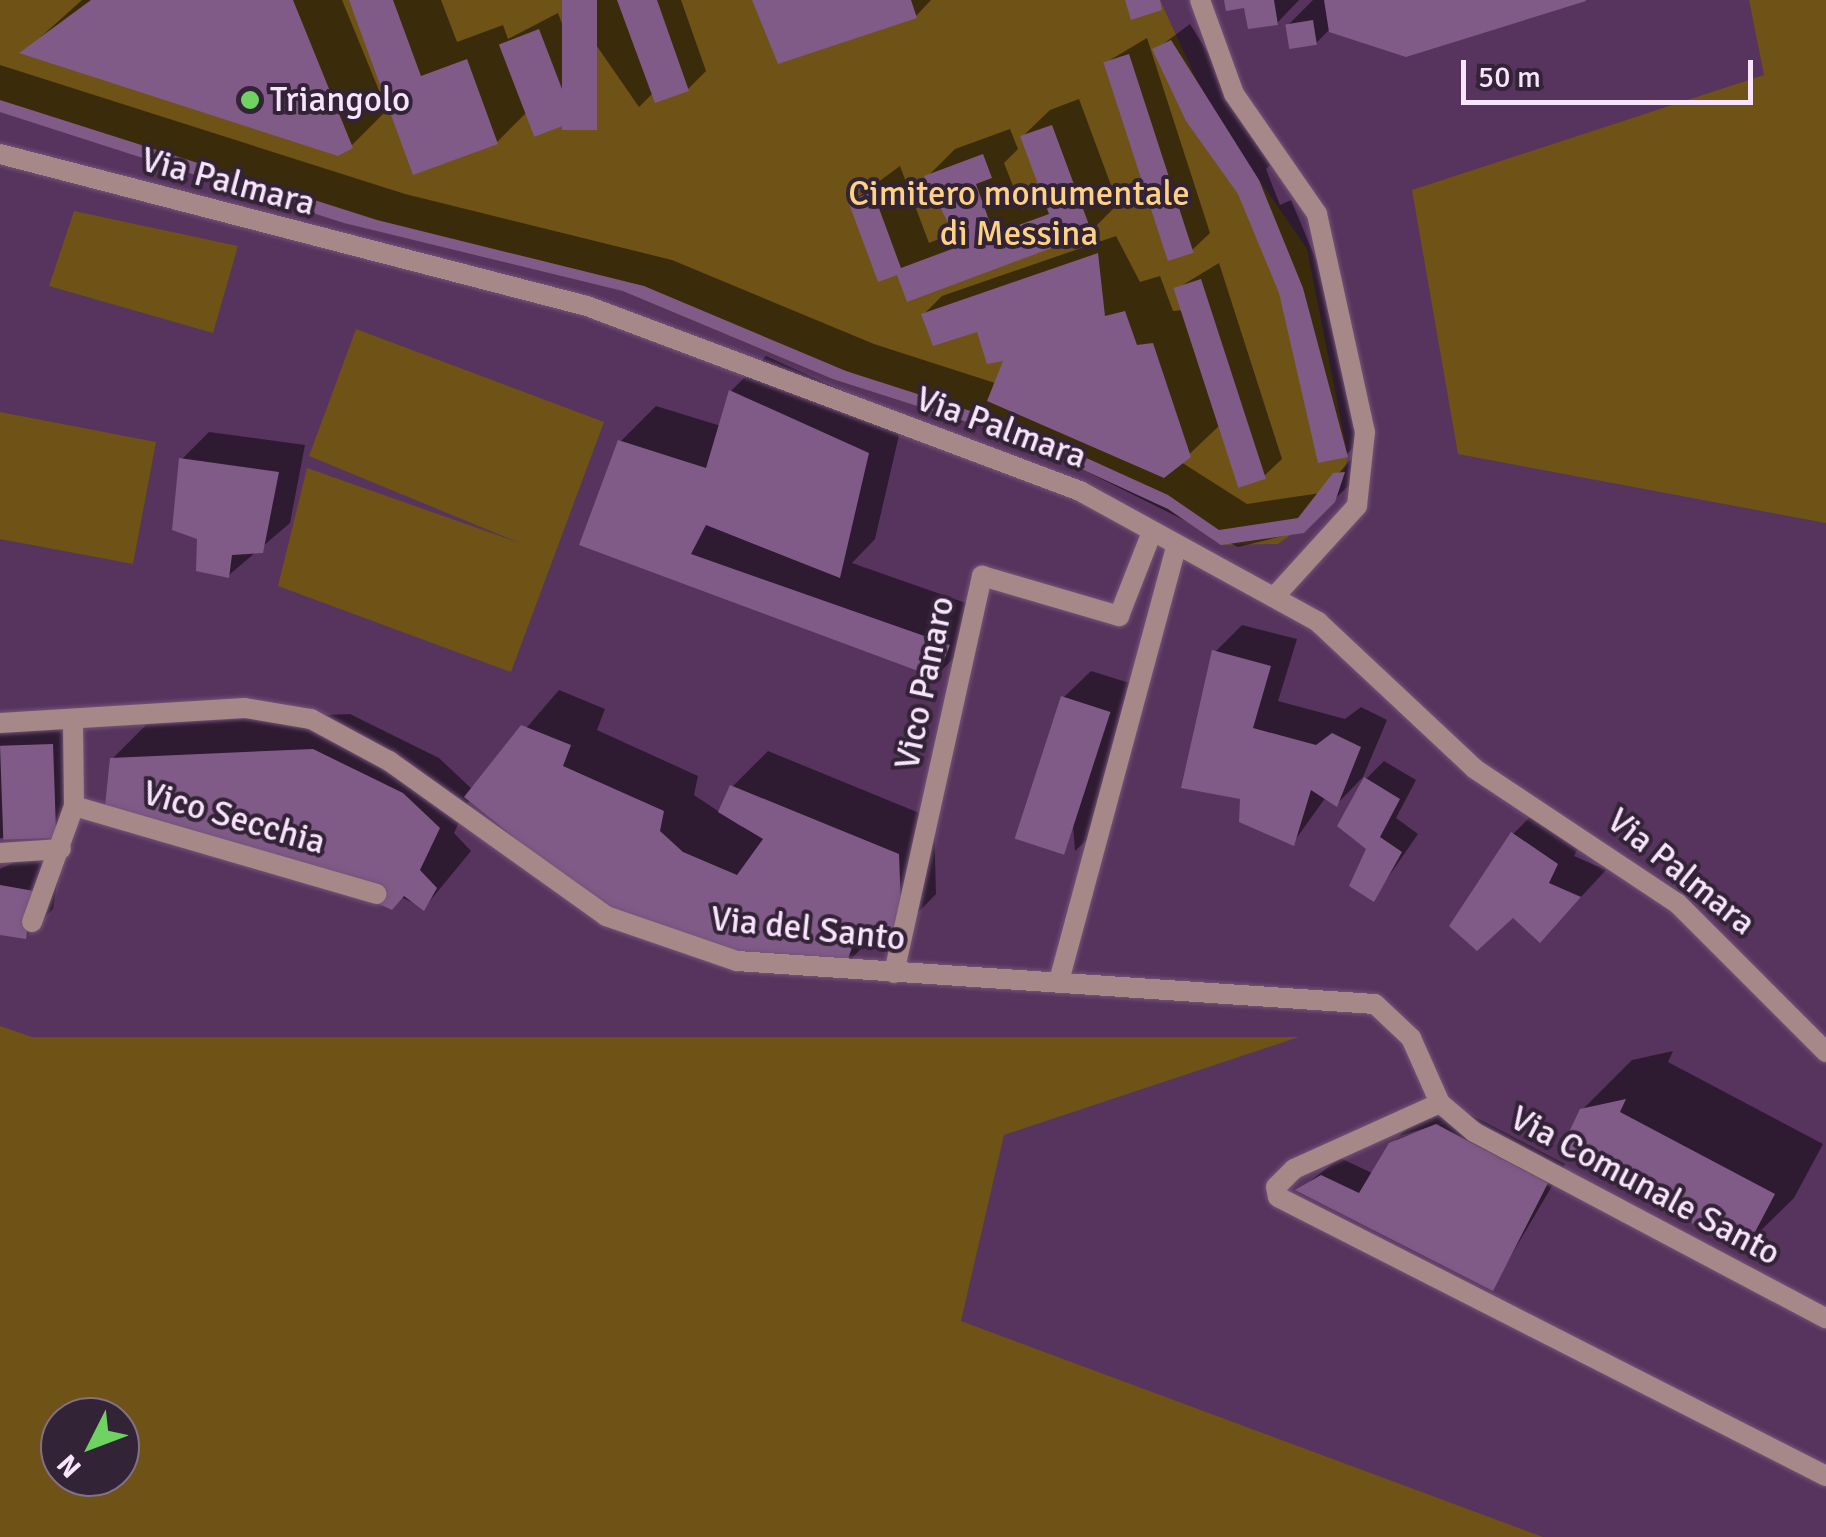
<!DOCTYPE html>
<html>
<head>
<meta charset="utf-8">
<style>
	body { margin:0 }
	#map { position:relative; width:1826px; height:1537px; overflow:hidden; background:#57345d; font-family:Signika,sans-serif }
	div>[style] { position:absolute }
	.green>* { inset:0; background:#6e5216 }
	.shadow>* { inset:0; background:#0007 }
	.building>* { inset:0; background:#805b87; transform-origin:0 0 }
	.roads { filter:drop-shadow(0 0 2px #74547a) drop-shadow(0 0 2px #74547a) }
	.pedestrian>* { height:20px; margin:-10px; padding:0 10px; transform-origin:10px; border-radius:10px; background:#a58887 }
	.minor>* { height:20px; margin:-10px; padding:0 10px; transform-origin:10px; border-radius:10px; background:#a58887 }
	.dots>* { width:28px; height:28px; translate:-50% -50%; box-sizing:border-box; border:5px solid #332336; border-radius:50% }
	span { translate:-50% -50%; white-space:nowrap; text-align:center; line-height:1.15; -webkit-text-stroke:8px #332336; paint-order:stroke }
	.poi-label { font-size:35px; color:#f9e4fd }
	.left { translate:0 -50%; text-align:left }
	.street-label { font-size:35px; color:#f9e4fd }
	.park-label { font-size:35px; color:#fed283 }
	.north { position:absolute; left:40px; top:1397px; width:100px; height:100px; box-sizing:border-box; background:#332336; border:2px solid #827086; border-radius:50%; rotate:228deg; font-size:28px; font-weight:700; line-height:40px; text-align:center; color:#f9e4fd }
	.north::after { content:''; display:block; margin:auto; width:35px; height:45px; background:#6ed360; clip-path:polygon(50% 0,100% 100%,50% 72%,0 100%) }
	.scale { position:absolute; left:1461px; top:60px; width:292px; height:45px; box-sizing:border-box; border:5px solid #f9e4fd; border-top:0; padding-left:12px; font-size:30px; line-height:35px; white-space:nowrap; color:#f9e4fd; -webkit-text-stroke:8px #332336; paint-order:stroke }
</style>
</head>
<body>
<div id="map">
	<div class="green">
		<i style="clip-path:polygon(0 0,1160px 0,1210px 109px,1307px 249px,1348px 457px,1335px 502px,1278px 544px,1221px 545px,1168px 509px,1008px 435px,833px 379px,623px 291px,0 112px)"></i>
		<i style="clip-path:polygon(1749px 0,1826px 0,1826px 523px,1458px 454px,1412px 190px,1764px 75px)"></i>
		<i style="clip-path:polygon(74px 211px,238px 246px,213px 333px,49px 286px)"></i>
		<i style="clip-path:polygon(356px 329px,604px 422px,511px 672px,278px 586px,307px 468px,520px 543px,309px 456px)"></i>
		<i style="clip-path:polygon(0 412px,156px 442px,133px 564px,0 539px)"></i>
		<i style="clip-path:polygon(evenodd,0 1026px,32px 1037px,1299px 1037px,1004px 1135px,961px 1321px,1543px 1537px,0 1537px,0 1026px,60px 1417px,120px 1417px,120px 1477px,60px 1477px,60px 1417px)"></i>
	</div>
	<div class="shadow">
		<i style="clip-path:polygon(82px 0,342px 0,387px 110px,351px 146px,24px 52px)"></i>
		<i style="clip-path:polygon(352px 0,441px 0,457px 42px,503px 25px,508px 39px,558px 13px,591px 101px,573px 119px,527px 112px,497px 142px,415px 172px)"></i>
		<i style="clip-path:polygon(565px 0,681px 0,706px 71px,688px 89px,654px 92px,639px 107px)"></i>
		<i style="clip-path:polygon(754px 0,931px 0,916px 16px)"></i>
		<i style="clip-path:polygon(1227px 0,1299px 0,1277px 23px)"></i>
		<i style="clip-path:polygon(1313px 0,1580px 0,1407px 55px,1329px 30px,1316px 43px,1288px 25px)"></i>
		<i style="clip-path:polygon(1190px 24px,1275px 160px,1266px 169px,1280px 205px,1291px 200px,1320px 269px,1365px 436px,1347px 454px,1240px 191px,1155px 50px)"></i>
		<i style="clip-path:polygon(1147px 38px,1210px 233px,1191px 251px,1105px 63px)"></i>
		<i style="clip-path:polygon(0 65px,405px 194px,672px 260px,874px 344px,995px 383px,1007px 357px,980px 333px,924px 314px,942px 296px,1116px 236px,1140px 282px,1160px 276px,1173px 311px,1183px 310px,1176px 289px,1219px 263px,1282px 459px,1263px 477px,1220px 425px,1181px 462px,1247px 504px,1321px 493px,1363px 446px,1362px 472px,1303px 531px,1238px 547px,1009px 433px,624px 288px,345px 220px,0 109px)"></i>
		<i style="clip-path:polygon(1079px 99px,1118px 204px,1091px 231px,898px 272px,851px 202px,900px 166px,929px 243px,957px 232px,927px 177px,955px 149px,1010px 129px,1018px 149px,1004px 163px,1022px 209px,1046px 200px,1022px 137px,1050px 110px)"></i>
		<i style="clip-path:polygon(766px 356px,903px 418px,875px 539px,852px 563px,983px 609px,972px 640px,936px 676px,582px 543px,621px 441px,656px 406px,721px 426px,731px 391px)"></i>
		<i style="clip-path:polygon(209px 432px,305px 445px,290px 523px,229px 575px,182px 459px)"></i>
		<i style="clip-path:polygon(1242px 625px,1297px 639px,1278px 701px,1345px 719px,1361px 707px,1387px 720px,1363px 777px,1337px 804px,1326px 797px,1293px 843px,1243px 797px,1215px 652px)"></i>
		<i style="clip-path:polygon(1091px 671px,1136px 685px,1103px 824px,1075px 851px,1063px 698px)"></i>
		<i style="clip-path:polygon(559px 690px,605px 709px,597px 730px,698px 776px,694px 795px,742px 827px,732px 787px,768px 751px,934px 819px,936px 894px,901px 930px,880px 928px,844px 967px,470px 799px,454px 833px,471px 851px,424px 908px,112px 759px,148px 723px,350px 714px,439px 758px,473px 790px)"></i>
		<i style="clip-path:polygon(79px 718px,83px 809px,56px 836px,0 838px,0 722px)"></i>
		<i style="clip-path:polygon(1384px 761px,1416px 780px,1396px 818px,1418px 834px,1373px 899px,1366px 779px)"></i>
		<i style="clip-path:polygon(1540px 807px,1584px 836px,1574px 856px,1606px 870px,1567px 912px,1513px 834px)"></i>
		<i style="clip-path:polygon(23px 858px,60px 864px,53px 909px,25px 937px,0 934px,0 869px)"></i>
		<i style="clip-path:polygon(1673px 1051px,1668px 1062px,1823px 1144px,1794px 1198px,1744px 1247px,1582px 1110px,1632px 1060px)"></i>
		<i style="clip-path:polygon(1456px 1107px,1565px 1164px,1492px 1288px,1300px 1189px,1340px 1158px,1372px 1173px,1397px 1139px,1449px 1121px,1399px 1136px,1410px 1126px)"></i>
	</div>
	<div class="building">
		<i style="clip-path:polygon(91px 0,293px 0,353px 148px,338px 156px,19px 53px)"></i>
		<i style="clip-path:polygon(349px 0,393px 0,421px 76px,467px 59px,498px 144px,413px 175px)"></i>
		<i style="left:562px;top:0;width:35px;height:130px"></i>
		<i style="clip-path:polygon(617px 0,657px 0,689px 91px,655px 103px)"></i>
		<i style="clip-path:polygon(752px 0,911px 0,917px 18px,778px 64px)"></i>
		<i style="clip-path:polygon(1125px 0,1160px 0,1162px 10px,1131px 20px)"></i>
		<i style="clip-path:polygon(1224px 0,1274px 0,1278px 25px,1248px 29px,1244px 8px,1226px 11px)"></i>
		<i style="clip-path:polygon(1324px 0,1586px 0,1586px 1px,1406px 57px,1329px 32px)"></i>
		<i style="left:1313px;top:20px;width:25px;height:28px;rotate:81deg"></i>
		<i style="left:539px;top:29px;width:99px;height:43px;rotate:69deg"></i>
		<i style="clip-path:polygon(1171px 40px,1259px 180px,1303px 288px,1348px 457px,1318px 463px,1279px 293px,1238px 194px,1186px 121px,1152px 49px)"></i>
		<i style="left:1129px;top:54px;width:209px;height:27px;rotate:72deg"></i>
		<i style="clip-path:polygon(0 100px,377px 220px,644px 286px,846px 371px,1014px 425px,1168px 495px,1219px 530px,1298px 518px,1333px 473px,1345px 472px,1335px 502px,1304px 533px,1221px 545px,1168px 509px,1008px 435px,833px 379px,623px 291px,344px 223px,0 112px)"></i>
		<i style="clip-path:polygon(1052px 125px,1092px 233px,907px 302px,897px 275px,878px 282px,848px 201px,873px 192px,901px 268px,960px 246px,924px 176px,983px 154px,992px 178px,976px 184px,994px 234px,1049px 214px,1020px 136px)"></i>
		<i style="clip-path:polygon(1098px 253px,1105px 316px,1125px 311px,1137px 345px,1153px 343px,1191px 457px,1164px 478px,987px 401px,1003px 361px,987px 364px,977px 332px,933px 346px,921px 314px)"></i>
		<i style="left:1201px;top:279px;width:210px;height:29px;rotate:72deg"></i>
		<i style="clip-path:polygon(729px 390px,869px 453px,840px 578px,706px 525px,691px 554px,950px 645px,937px 678px,579px 545px,618px 440px,706px 468px)"></i>
		<i style="clip-path:polygon(179px 458px,279px 472px,263px 553px,232px 555px,229px 578px,196px 571px,197px 539px,172px 530px)"></i>
		<i style="clip-path:polygon(1212px 650px,1271px 666px,1253px 728px,1316px 745px,1332px 733px,1361px 747px,1337px 807px,1311px 790px,1294px 846px,1239px 822px,1240px 799px,1181px 788px)"></i>
		<i style="left:1061px;top:696px;width:52px;height:150px;rotate:18deg"></i>
		<i style="clip-path:polygon(521px 725px,571px 745px,563px 766px,664px 811px,660px 831px,683px 852px,737px 875px,763px 839px,718px 812px,730px 785px,899px 854px,902px 932px,859px 929px,844px 969px,763px 964px,618px 921px,464px 797px)"></i>
		<i style="left:53px;top:744px;width:94px;height:53px;rotate:88deg"></i>
		<i style="clip-path:polygon(313px 749px,403px 793px,440px 828px,420px 870px,437px 888px,424px 911px,404px 896px,392px 910px,313px 873px,104px 816px,110px 758px)"></i>
		<i style="clip-path:polygon(1364px 777px,1400px 799px,1380px 837px,1402px 852px,1374px 902px,1349px 886px,1366px 849px,1337px 826px)"></i>
		<i style="clip-path:polygon(1511px 832px,1558px 864px,1549px 883px,1581px 897px,1540px 943px,1513px 918px,1477px 951px,1449px 926px)"></i>
		<i style="clip-path:polygon(0 885px,34px 891px,26px 939px,0 935px)"></i>
		<i style="clip-path:polygon(1626px 1099px,1620px 1112px,1775px 1194px,1745px 1251px,1559px 1153px,1580px 1109px)"></i>
		<i style="clip-path:polygon(1436px 1124px,1548px 1183px,1493px 1291px,1295px 1190px,1321px 1175px,1359px 1193px,1389px 1143px)"></i>
	</div>
	<div class="roads">
		<div class="pedestrian">
			<i style="left:1119px;top:616px;width:90px;rotate:-68.6deg"></i>
		</div>
		<div class="minor">
			<i style="left:1200px;top:0;width:100px;rotate:70.1deg"></i>
			<i style="left:1234px;top:94px;width:146px;rotate:55.3deg"></i>
			<i style="left:1317px;top:214px;width:223px;rotate:77.6deg"></i>
			<i style="left:1365px;top:432px;width:74px;rotate:96.2deg"></i>
			<i style="left:1357px;top:506px;width:122px;rotate:132.3deg"></i>
			<i style="left:0;top:154px;width:606px;rotate:14.52deg"></i>
			<i style="left:587px;top:306px;width:527px;rotate:20.57deg"></i>
			<i style="left:1080px;top:491px;width:272px;rotate:28.8deg"></i>
			<i style="left:1318px;top:622px;width:215px;rotate:43.1deg"></i>
			<i style="left:1475px;top:769px;width:242px;rotate:33.6deg"></i>
			<i style="left:1677px;top:903px;width:211px;rotate:45deg"></i>
			<i style="left:0;top:723px;width:245px;rotate:-3.5deg"></i>
			<i style="left:245px;top:708px;width:67px;rotate:9.5deg"></i>
			<i style="left:311px;top:719px;width:89px;rotate:28.3deg"></i>
			<i style="left:389px;top:761px;width:267px;rotate:35.5deg"></i>
			<i style="left:606px;top:916px;width:139px;rotate:19deg"></i>
			<i style="left:737px;top:961px;width:639px;rotate:3.86deg"></i>
			<i style="left:1375px;top:1004px;width:50px;rotate:43.4deg"></i>
			<i style="left:1411px;top:1038px;width:71px;rotate:66deg"></i>
			<i style="left:1440px;top:1103px;width:45px;rotate:40.5deg"></i>
			<i style="left:1474px;top:1132px;width:398px;rotate:27.9deg"></i>
			<i style="left:74px;top:806px;width:315px;rotate:16.2deg"></i>
			<i style="left:0;top:853px;width:61px;rotate:-3.8deg"></i>
			<i style="left:32px;top:922px;width:123px;rotate:-70.1deg"></i>
			<i style="left:74px;top:806px;width:87px;rotate:-90.7deg"></i>
			<i style="left:894px;top:973px;width:407px;rotate:-77.5deg"></i>
			<i style="left:982px;top:576px;width:143px;rotate:16.3deg"></i>
			<i style="left:1059px;top:981px;width:449px;rotate:-74.9deg"></i>
			<i style="left:1440px;top:1103px;width:160px;rotate:155.7deg"></i>
			<i style="left:1294px;top:1169px;width:25px;rotate:135deg"></i>
			<i style="left:1276px;top:1187px;width:10px;rotate:79deg"></i>
			<i style="left:1278px;top:1197px;width:615px;rotate:26.98deg"></i>
		</div>
	</div>
	<div class="dots">
		<i style="left:250px;top:100px;background:#6ed360"></i>
	</div>
	<div class="poi-label">
		<span class="left" style="left:270px;top:100px">Triangolo</span>
	</div>
	<div class="street-label">
		<span style="left:228px;top:182px;rotate:15deg">Via Palmara</span>
		<span style="left:1001px;top:428px;rotate:20deg">Via Palmara</span>
		<span style="left:925px;top:683px;rotate:-78deg">Vico Panaro</span>
		<span style="left:234px;top:818px;rotate:16deg">Vico Secchia</span>
		<span style="left:1681px;top:872px;rotate:39deg">Via Palmara</span>
		<span style="left:808px;top:929px;rotate:6deg">Via del Santo</span>
		<span style="left:1645px;top:1186px;rotate:28deg">Via Comunale Santo</span>
	</div>
	<div class="park-label">
		<span style="left:1019px;top:214px">Cimitero monumentale<br>di Messina</span>
	</div>
	<div class="north">N</div>
	<div class="scale">50 m</div>
</div>
</body>
</html>
